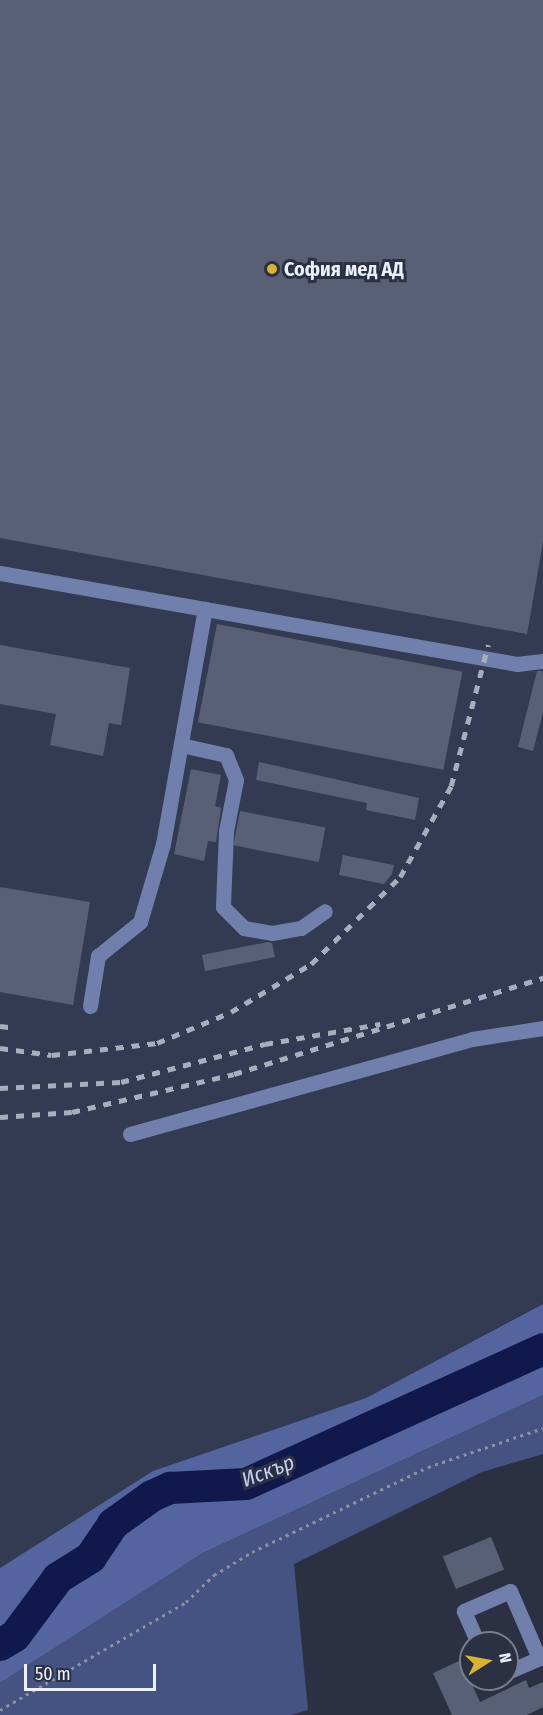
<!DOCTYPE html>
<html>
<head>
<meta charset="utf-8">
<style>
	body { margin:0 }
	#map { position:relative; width:543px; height:1715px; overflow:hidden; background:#2b3143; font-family:"Fira Sans Condensed",sans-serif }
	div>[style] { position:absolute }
	.built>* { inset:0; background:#333b52 }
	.green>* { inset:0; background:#455382 }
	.forest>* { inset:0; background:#53649f }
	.river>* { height:32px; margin:-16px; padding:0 16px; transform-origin:16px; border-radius:16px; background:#10184c }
	.building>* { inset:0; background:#596075; transform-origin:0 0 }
	.path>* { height:3px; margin-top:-1.5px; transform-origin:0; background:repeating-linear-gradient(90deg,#8c91a0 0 3px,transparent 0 7.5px) }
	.minor>* { height:15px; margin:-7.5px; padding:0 7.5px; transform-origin:7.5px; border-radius:7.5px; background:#707fab }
	.rail>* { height:4.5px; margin-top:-2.25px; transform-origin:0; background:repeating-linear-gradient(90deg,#a9aebc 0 8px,transparent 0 16px) }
	.dots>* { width:16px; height:16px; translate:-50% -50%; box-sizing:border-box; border:3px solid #2b3143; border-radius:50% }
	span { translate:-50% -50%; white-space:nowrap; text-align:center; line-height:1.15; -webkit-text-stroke:6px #2b3143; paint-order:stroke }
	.poi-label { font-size:20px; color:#ecf1fd; font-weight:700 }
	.left { translate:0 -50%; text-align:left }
	.water-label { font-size:21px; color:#c4d0f2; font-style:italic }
	.north { position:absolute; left:459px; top:1631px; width:60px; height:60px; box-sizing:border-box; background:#2b3143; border:2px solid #787e8d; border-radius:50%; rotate:79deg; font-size:16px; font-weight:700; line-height:24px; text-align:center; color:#ecf1fd }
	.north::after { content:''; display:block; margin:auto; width:21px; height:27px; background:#dbb333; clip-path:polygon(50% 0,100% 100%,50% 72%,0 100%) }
	.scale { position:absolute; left:24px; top:1664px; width:132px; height:27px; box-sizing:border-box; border:3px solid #ecf1fd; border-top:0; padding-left:8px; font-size:18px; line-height:21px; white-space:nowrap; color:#ecf1fd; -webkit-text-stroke:4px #2b3143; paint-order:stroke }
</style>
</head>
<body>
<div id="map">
	<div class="built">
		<i style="clip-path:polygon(0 0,543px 0,543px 1303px,366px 1398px,153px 1471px,0 1568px)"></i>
	</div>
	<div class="green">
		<i style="clip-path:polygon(543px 1395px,543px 1454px,482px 1472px,294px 1564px,308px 1710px,291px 1715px,0 1715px,0 1683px,203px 1553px)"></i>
	</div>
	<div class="forest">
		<i style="clip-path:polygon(543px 1304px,543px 1395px,203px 1553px,0 1683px,0 1568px,153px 1471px,366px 1398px)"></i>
	</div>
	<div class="river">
		<i style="left:0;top:1645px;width:17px;rotate:-31deg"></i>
		<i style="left:15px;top:1636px;width:72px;rotate:-53.4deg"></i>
		<i style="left:58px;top:1578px;width:39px;rotate:-32deg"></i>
		<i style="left:91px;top:1557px;width:40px;rotate:-56deg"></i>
		<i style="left:113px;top:1524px;width:48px;rotate:-35.7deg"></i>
		<i style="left:152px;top:1496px;width:20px;rotate:-24deg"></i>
		<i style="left:170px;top:1488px;width:76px;rotate:-3deg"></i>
		<i style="left:246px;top:1484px;width:326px;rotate:-24.4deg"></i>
	</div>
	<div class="building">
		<i style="clip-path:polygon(0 0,543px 0,543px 542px,527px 634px,0 538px)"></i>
		<i style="left:217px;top:624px;width:250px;height:100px;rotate:11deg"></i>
		<i style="clip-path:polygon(0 645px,130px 668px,121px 725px,109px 723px,103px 756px,50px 745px,56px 714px,0 704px)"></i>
		<i style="clip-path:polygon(537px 671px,543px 671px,543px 712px,533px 751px,518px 747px)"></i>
		<i style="clip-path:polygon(259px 762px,419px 798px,415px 820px,366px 810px,367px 803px,256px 780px)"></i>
		<i style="clip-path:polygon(191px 769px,221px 775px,215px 806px,221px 808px,216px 842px,208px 841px,204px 861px,174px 854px)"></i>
		<i style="left:240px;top:811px;width:87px;height:35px;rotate:11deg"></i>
		<i style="clip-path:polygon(343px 855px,394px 865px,392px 874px,384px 884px,339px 875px)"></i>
		<i style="clip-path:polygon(0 887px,90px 902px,73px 1005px,0 992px)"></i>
		<i style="clip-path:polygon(268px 942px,272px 943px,275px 957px,205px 971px,202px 955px)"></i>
		<i style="left:491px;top:1537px;width:35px;height:52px;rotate:68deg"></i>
		<i style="clip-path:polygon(461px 1660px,480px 1702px,526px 1680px,529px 1688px,543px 1682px,543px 1707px,527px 1715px,452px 1715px,433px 1673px)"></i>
	</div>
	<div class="path">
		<i style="left:0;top:1710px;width:215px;rotate:-30.1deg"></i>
		<i style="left:186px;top:1602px;width:39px;rotate:-44deg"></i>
		<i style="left:214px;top:1575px;width:44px;rotate:-31.2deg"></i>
		<i style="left:252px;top:1552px;width:195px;rotate:-25.8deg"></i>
		<i style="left:428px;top:1467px;width:121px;rotate:-18.7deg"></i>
	</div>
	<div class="minor">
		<i style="left:0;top:573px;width:525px;rotate:9.98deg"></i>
		<i style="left:517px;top:664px;width:26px;rotate:-7deg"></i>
		<i style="left:181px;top:745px;width:46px;rotate:12.5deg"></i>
		<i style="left:226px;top:755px;width:27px;rotate:68deg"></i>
		<i style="left:236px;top:780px;width:52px;rotate:101.1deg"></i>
		<i style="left:226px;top:831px;width:76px;rotate:92.3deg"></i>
		<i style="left:223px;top:907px;width:30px;rotate:45deg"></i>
		<i style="left:244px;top:928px;width:28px;rotate:10deg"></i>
		<i style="left:272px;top:933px;width:29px;rotate:-10deg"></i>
		<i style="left:301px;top:928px;width:29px;rotate:-35deg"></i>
		<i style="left:90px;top:1006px;width:51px;rotate:-80.9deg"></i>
		<i style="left:98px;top:956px;width:54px;rotate:-39deg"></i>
		<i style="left:140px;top:922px;width:81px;rotate:-73.6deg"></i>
		<i style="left:163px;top:844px;width:239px;rotate:-79.9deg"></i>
		<i style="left:130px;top:1134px;width:355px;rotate:-15.5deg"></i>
		<i style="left:472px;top:1039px;width:72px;rotate:-8.8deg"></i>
		<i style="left:478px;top:1643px;width:35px;rotate:-114deg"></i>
		<i style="left:464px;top:1611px;width:50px;rotate:-23.5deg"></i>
		<i style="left:510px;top:1591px;width:73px;rotate:66.6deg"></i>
		<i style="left:507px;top:1672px;width:39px;rotate:-23deg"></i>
	</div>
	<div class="rail">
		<i style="left:0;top:1026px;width:16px;rotate:7deg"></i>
		<i style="left:0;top:1048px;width:52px;rotate:7.7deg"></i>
		<i style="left:52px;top:1055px;width:106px;rotate:-6.5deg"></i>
		<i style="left:157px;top:1043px;width:80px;rotate:-22.7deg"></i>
		<i style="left:231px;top:1012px;width:93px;rotate:-31deg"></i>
		<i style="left:311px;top:964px;width:124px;rotate:-44.3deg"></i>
		<i style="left:400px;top:877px;width:104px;rotate:-60.7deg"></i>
		<i style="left:451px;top:786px;width:146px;rotate:-75.3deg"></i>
		<i style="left:0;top:1088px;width:121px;rotate:-2.8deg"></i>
		<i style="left:121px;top:1082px;width:149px;rotate:-14.8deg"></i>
		<i style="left:265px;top:1044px;width:117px;rotate:-9.9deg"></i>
		<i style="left:0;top:1117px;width:72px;rotate:-4deg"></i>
		<i style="left:72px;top:1112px;width:166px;rotate:-13.2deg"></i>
		<i style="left:234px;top:1074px;width:324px;rotate:-17.3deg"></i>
	</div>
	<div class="dots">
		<i style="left:272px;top:269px;background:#dbb333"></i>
	</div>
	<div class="poi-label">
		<span class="left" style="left:284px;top:269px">София мед АД</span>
	</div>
	<div class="water-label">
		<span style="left:268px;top:1471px;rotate:-21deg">Искър</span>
	</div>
	<div class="north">N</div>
	<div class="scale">50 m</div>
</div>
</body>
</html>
